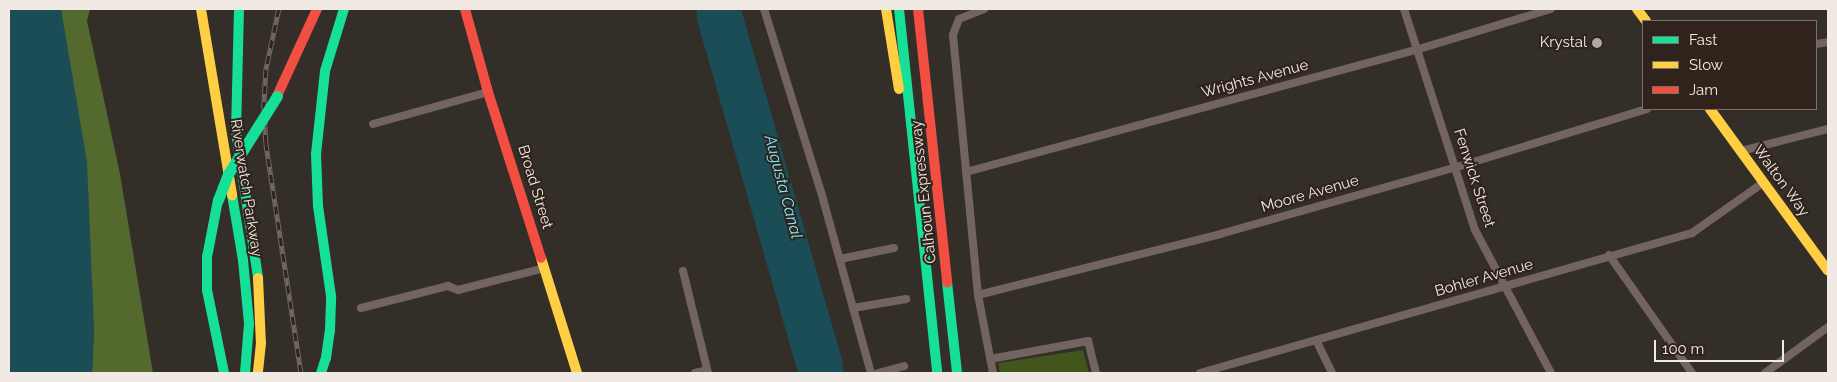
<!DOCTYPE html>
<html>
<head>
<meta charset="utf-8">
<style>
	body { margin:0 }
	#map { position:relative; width:1837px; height:382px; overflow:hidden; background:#342e29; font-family:Raleway,sans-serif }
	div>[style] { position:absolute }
	.green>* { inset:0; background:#42551c }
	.forest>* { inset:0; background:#54692e }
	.water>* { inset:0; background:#1b4d56 }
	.street>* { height:8px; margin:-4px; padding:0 4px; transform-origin:4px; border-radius:4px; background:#736461 }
	.fast>* { height:10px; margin:-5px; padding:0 5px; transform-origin:5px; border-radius:5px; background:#16e098 }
	.slow>* { height:10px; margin:-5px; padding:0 5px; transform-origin:5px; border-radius:5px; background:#ffcf43 }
	.jam>* { height:10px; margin:-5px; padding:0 5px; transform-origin:5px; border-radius:5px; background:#f24e42 }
	.rail>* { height:4.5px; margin-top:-2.25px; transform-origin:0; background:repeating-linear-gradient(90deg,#2f231b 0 8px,#706664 0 16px); box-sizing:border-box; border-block:1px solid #706664 }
	.fast-bridge>* { height:11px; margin:-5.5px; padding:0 5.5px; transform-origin:5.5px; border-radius:5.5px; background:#16e098 }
	.dots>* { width:14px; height:14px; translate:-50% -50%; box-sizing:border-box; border:2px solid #2f231b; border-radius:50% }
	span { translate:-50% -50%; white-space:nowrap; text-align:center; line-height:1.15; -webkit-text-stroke:4px #2f231b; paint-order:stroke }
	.poi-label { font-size:15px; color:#f1e9e3 }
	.right { translate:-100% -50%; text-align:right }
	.street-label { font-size:15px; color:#f1e9e3 }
	.water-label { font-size:16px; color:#7fe8fd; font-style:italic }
	.frame { position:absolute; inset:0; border:10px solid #f1e9e3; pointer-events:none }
	.legend { position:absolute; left:1642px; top:20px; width:175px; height:90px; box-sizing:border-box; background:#2f231b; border:1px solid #7d726b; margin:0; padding:6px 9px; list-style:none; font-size:15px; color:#f1e9e3 }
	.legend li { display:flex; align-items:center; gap:10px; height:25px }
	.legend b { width:25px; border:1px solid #7d726b }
	.scale { position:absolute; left:1654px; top:340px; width:130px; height:22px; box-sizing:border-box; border:2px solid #f1e9e3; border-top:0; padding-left:6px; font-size:15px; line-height:18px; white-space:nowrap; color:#f1e9e3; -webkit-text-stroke:4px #2f231b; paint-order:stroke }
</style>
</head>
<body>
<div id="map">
	<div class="green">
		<i style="clip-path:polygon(1083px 350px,1089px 373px,1000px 373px,998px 363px)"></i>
	</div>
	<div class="forest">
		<i style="clip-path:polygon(61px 9px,90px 9px,87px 21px,120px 174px,153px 373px,92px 373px,94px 328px)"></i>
	</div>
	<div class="water">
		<i style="clip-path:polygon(9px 9px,61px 9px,87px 162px,94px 328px,92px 373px,9px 373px)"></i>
		<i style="clip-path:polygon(697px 9px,741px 9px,841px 356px,844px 373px,798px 373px,697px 20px)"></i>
	</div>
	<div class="street">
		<i style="left:764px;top:9px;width:199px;rotate:72.7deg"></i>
		<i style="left:823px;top:199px;width:180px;rotate:74.6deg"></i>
		<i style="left:984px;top:9px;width:27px;rotate:158deg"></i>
		<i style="left:959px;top:19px;width:17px;rotate:111deg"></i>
		<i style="left:953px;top:35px;width:261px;rotate:84.5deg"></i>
		<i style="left:978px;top:295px;width:79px;rotate:79.1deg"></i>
		<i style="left:1404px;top:9px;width:232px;rotate:72.2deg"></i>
		<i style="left:1475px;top:230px;width:162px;rotate:62deg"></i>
		<i style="left:1816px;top:44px;width:12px;rotate:-9deg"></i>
		<i style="left:373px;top:124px;width:119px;rotate:-15.5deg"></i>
		<i style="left:1741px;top:151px;width:90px;rotate:-14.2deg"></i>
		<i style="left:966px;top:172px;width:469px;rotate:-15.2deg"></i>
		<i style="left:1419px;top:49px;width:138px;rotate:-16.9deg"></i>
		<i style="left:1609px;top:255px;width:144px;rotate:54.9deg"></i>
		<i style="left:840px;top:259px;width:55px;rotate:-11.5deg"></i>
		<i style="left:683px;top:271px;width:105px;rotate:76.2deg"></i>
		<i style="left:978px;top:295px;width:250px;rotate:-14.1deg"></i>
		<i style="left:1220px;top:234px;width:246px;rotate:-15.8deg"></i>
		<i style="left:1457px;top:167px;width:199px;rotate:-17deg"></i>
		<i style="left:361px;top:308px;width:90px;rotate:-14.2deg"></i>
		<i style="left:448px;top:286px;width:11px;rotate:22deg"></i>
		<i style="left:458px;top:290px;width:89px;rotate:-14.3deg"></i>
		<i style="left:853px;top:308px;width:54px;rotate:-9.6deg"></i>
		<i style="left:1316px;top:340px;width:37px;rotate:64deg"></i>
		<i style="left:990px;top:359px;width:100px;rotate:-10.4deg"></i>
		<i style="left:1088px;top:341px;width:33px;rotate:76deg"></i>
		<i style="left:695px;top:373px;width:12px;rotate:-14deg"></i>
		<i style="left:878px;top:373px;width:27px;rotate:-15deg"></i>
		<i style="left:1200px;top:373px;width:512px;rotate:-15.88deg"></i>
		<i style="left:1692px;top:233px;width:88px;rotate:-35.3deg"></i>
		<i style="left:1765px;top:373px;width:78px;rotate:-36.1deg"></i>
	</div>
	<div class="fast">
		<i style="left:239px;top:9px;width:123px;rotate:91.4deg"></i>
		<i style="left:236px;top:132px;width:148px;rotate:81.4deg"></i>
		<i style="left:899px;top:9px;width:366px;rotate:84deg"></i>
		<i style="left:232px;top:195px;width:66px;rotate:80.4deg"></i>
		<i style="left:243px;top:260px;width:64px;rotate:84.6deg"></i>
		<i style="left:249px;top:324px;width:49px;rotate:94.7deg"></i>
		<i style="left:218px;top:200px;width:58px;rotate:100.9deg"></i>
		<i style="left:207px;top:257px;width:33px;rotate:90deg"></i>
		<i style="left:207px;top:290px;width:85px;rotate:78.4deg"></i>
		<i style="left:947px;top:282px;width:92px;rotate:83.7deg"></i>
		<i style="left:321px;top:373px;width:16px;rotate:-72deg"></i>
		<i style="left:326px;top:358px;width:28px;rotate:-82deg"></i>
		<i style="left:330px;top:330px;width:34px;rotate:-88deg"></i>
		<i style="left:331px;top:296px;width:91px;rotate:-98.2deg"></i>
		<i style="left:318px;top:206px;width:52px;rotate:-92.2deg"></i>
		<i style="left:316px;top:154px;width:83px;rotate:-83.8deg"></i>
		<i style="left:325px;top:71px;width:65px;rotate:-73deg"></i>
	</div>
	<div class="slow">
		<i style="left:201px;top:9px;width:189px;rotate:80.5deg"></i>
		<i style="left:886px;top:9px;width:81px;rotate:80.8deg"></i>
		<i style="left:1637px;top:9px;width:15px;rotate:53deg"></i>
		<i style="left:1710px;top:109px;width:200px;rotate:53.9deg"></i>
		<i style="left:541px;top:258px;width:121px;rotate:72.6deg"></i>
		<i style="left:258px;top:278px;width:65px;rotate:87.4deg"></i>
		<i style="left:261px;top:343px;width:30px;rotate:96deg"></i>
	</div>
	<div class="jam">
		<i style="left:465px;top:9px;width:86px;rotate:74.5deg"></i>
		<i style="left:488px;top:92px;width:174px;rotate:72.3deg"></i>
		<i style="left:918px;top:9px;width:275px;rotate:83.9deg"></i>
		<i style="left:277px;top:96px;width:96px;rotate:-65.3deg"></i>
	</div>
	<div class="rail">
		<i style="left:279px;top:9px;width:62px;rotate:102deg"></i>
		<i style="left:266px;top:70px;width:33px;rotate:93deg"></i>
		<i style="left:264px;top:103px;width:40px;rotate:87.1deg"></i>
		<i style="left:266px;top:143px;width:233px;rotate:81.3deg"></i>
	</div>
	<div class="fast-bridge">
		<i style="left:218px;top:200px;width:28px;rotate:-69deg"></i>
		<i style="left:228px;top:174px;width:92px;rotate:-57.9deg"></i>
	</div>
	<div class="dots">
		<i style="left:1597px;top:43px;background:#afa8a2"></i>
	</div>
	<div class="poi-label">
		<span class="right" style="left:1587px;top:43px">Krystal</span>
	</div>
	<div class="street-label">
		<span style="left:1255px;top:79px;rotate:-15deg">Wrights Avenue</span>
		<span style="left:1474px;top:178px;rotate:72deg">Fenwick Street</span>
		<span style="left:1781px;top:181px;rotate:54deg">Walton Way</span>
		<span style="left:535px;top:187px;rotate:73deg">Broad Street</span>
		<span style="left:246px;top:188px;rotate:81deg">Riverwatch Parkway</span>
		<span style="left:924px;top:192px;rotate:-96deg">Calhoun Expressway</span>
		<span style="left:1310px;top:194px;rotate:-16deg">Moore Avenue</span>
		<span style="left:1484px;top:278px;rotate:-16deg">Bohler Avenue</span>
	</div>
	<div class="water-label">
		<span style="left:783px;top:187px;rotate:75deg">Augusta Canal</span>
	</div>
	<div class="frame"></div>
	<ul class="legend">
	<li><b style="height:6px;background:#16e098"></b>Fast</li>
	<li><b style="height:6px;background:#ffcf43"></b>Slow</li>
	<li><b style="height:6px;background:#f24e42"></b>Jam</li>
	</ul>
	<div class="scale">100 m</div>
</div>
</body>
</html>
